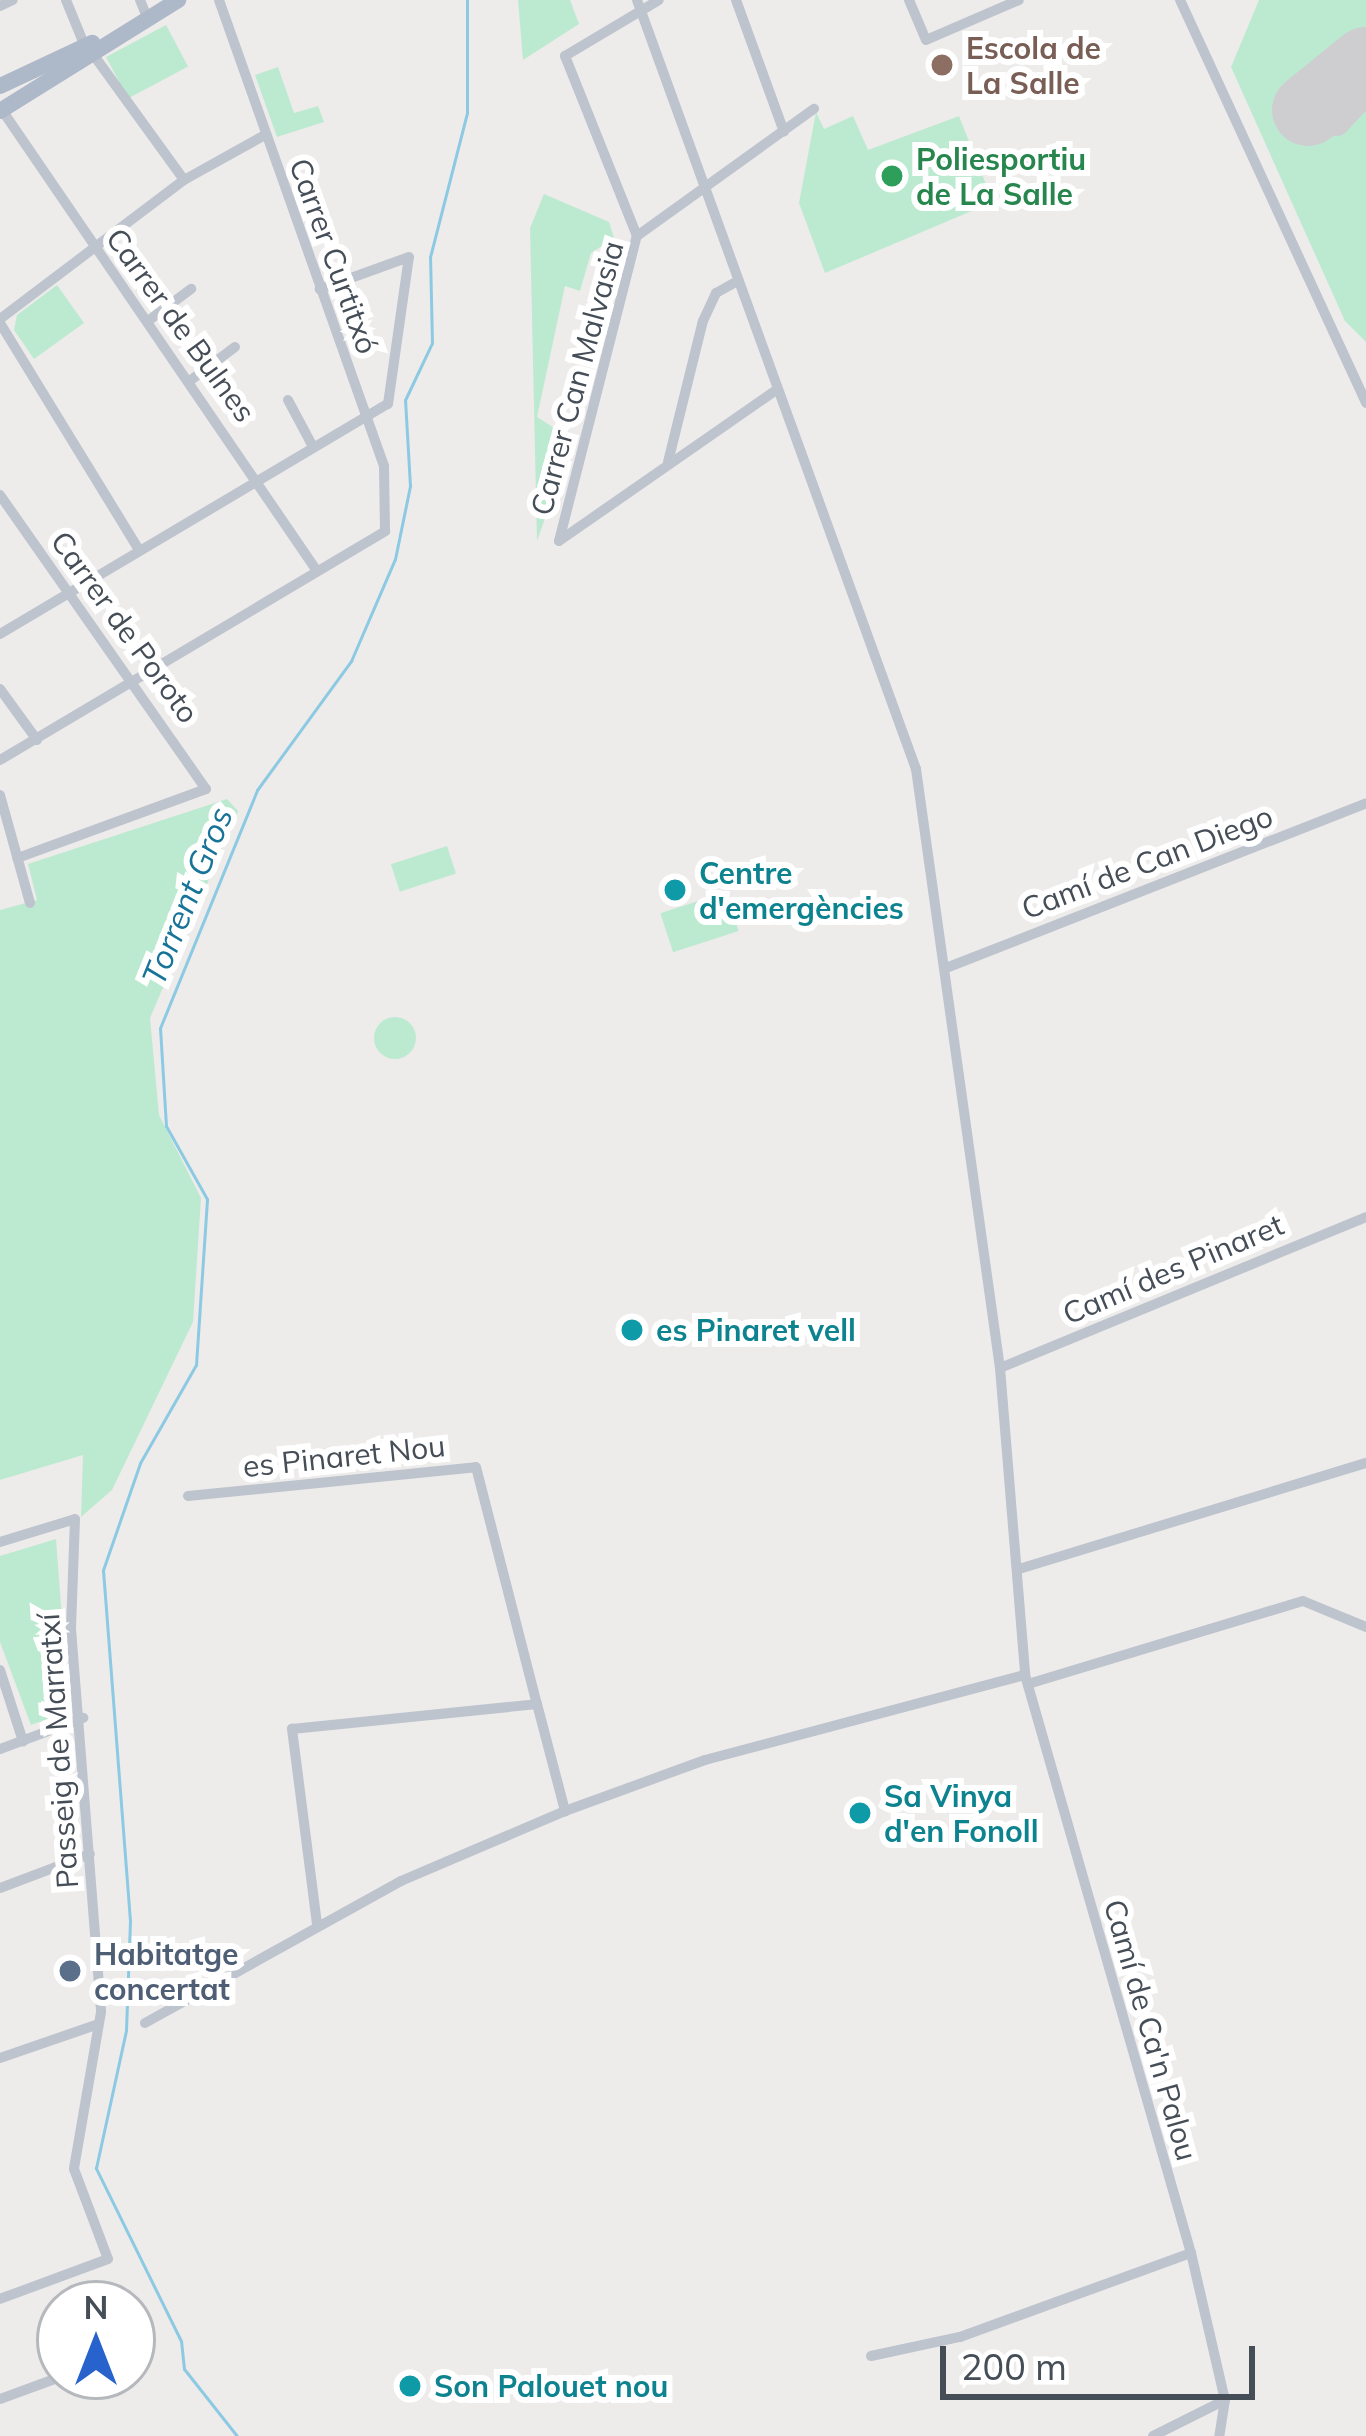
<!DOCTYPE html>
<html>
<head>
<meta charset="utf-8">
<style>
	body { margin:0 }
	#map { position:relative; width:1366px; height:2436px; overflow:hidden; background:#eeebeb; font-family:Mulish,sans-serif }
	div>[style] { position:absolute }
	.green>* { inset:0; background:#bcead1; transform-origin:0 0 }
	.round { border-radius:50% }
	.stream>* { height:3px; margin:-1.5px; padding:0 1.5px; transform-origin:1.5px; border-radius:1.5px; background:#8ccae3 }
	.taxiway>* { height:27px; margin:-13.5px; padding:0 13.5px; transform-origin:13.5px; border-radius:13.5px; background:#ceced0 }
	.runway>* { height:72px; margin:-36px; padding:0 36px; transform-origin:36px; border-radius:36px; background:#ceced0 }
	.minor>* { height:10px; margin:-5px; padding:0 5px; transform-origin:5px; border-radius:5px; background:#bdc4cd }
	.primary>* { height:16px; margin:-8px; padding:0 8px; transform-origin:8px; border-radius:8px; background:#adb8c9 }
	.dots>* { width:33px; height:33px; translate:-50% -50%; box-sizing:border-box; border:6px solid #fff; border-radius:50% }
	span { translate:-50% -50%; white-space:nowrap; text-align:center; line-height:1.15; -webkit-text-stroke:12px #fff; paint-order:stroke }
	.education-label { font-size:30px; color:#785e54; font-weight:700 }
	.left { translate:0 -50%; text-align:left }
	.leisure-label { font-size:30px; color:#27864d; font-weight:700 }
	.street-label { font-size:30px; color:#454d57 }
	.culture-label { font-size:30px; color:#0d838f; font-weight:700 }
	.service-label { font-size:30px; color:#4e5e75; font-weight:700 }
	.water-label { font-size:33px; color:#177398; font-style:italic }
	.north { position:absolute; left:36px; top:2280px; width:120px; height:120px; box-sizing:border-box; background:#fff; border:3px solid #b5b8bc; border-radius:50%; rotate:0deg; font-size:33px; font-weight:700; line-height:48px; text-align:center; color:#454d57 }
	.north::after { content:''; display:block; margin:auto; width:42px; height:54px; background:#2762cd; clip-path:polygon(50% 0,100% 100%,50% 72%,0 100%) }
	.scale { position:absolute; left:940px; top:2346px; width:315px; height:54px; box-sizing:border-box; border:6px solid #454d57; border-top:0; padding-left:15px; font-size:36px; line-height:42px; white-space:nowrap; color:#454d57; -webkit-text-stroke:9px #fff; paint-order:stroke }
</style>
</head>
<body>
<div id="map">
	<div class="green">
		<i style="clip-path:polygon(518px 0,570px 0,579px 24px,523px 60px)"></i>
		<i style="clip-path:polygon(1259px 0,1366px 0,1366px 41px,1295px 99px,1327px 139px,1366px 107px,1366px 342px,1345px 321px,1231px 67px)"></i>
		<i style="left:166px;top:25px;width:47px;height:68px;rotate:62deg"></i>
		<i style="clip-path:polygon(278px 67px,294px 113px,318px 106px,324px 122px,277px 137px,255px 75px)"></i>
		<i style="clip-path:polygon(816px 112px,824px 129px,853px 116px,868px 150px,959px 116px,993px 202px,825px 273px,799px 203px)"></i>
		<i style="clip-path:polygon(544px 194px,609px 222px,614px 238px,591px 253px,580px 291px,565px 286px,537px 417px,573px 440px,537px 541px,530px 228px)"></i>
		<i style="clip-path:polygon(57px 285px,84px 323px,34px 359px,14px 330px,17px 315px)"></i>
		<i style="clip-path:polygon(227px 799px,238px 811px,150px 1018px,159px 1115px,201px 1198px,193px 1322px,112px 1490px,81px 1517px,83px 1455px,0 1480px,0 910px,37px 900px,28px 864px)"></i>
		<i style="left:447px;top:846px;width:29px;height:59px;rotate:72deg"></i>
		<i style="left:726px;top:892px;width:41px;height:69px;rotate:72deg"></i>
		<i class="round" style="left:374px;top:1017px;width:42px;height:42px"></i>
		<i style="clip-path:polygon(56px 1539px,69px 1711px,31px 1725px,0 1642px,0 1556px)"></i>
	</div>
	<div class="stream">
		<i style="left:237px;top:2436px;width:85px;rotate:-128.3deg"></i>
		<i style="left:184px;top:2369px;width:28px;rotate:-96deg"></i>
		<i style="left:181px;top:2341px;width:193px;rotate:-116.2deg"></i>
		<i style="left:96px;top:2168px;width:141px;rotate:-77.7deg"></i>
		<i style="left:126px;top:2030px;width:109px;rotate:-87.9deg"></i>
		<i style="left:130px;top:1921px;width:352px;rotate:-94.4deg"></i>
		<i style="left:103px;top:1570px;width:113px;rotate:-70.9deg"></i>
		<i style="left:140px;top:1463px;width:113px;rotate:-60.3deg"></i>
		<i style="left:196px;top:1365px;width:166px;rotate:-86.2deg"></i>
		<i style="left:207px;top:1199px;width:84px;rotate:-119.3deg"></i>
		<i style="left:166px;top:1126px;width:98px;rotate:-93.5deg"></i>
		<i style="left:160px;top:1028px;width:257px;rotate:-67.8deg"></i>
		<i style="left:257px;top:790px;width:160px;rotate:-53.9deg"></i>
		<i style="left:351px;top:661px;width:111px;rotate:-66.7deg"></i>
		<i style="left:395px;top:559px;width:75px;rotate:-78.4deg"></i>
		<i style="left:410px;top:486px;width:86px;rotate:-93.3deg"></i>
		<i style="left:405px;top:400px;width:63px;rotate:-64.7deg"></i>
		<i style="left:432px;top:343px;width:86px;rotate:-91.3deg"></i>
		<i style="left:430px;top:257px;width:149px;rotate:-75.6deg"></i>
		<i style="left:467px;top:113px;width:113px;rotate:-90deg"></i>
	</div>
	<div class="taxiway">
		<i style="left:1366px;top:65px;width:50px;rotate:156.5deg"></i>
		<i style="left:1320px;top:85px;width:26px;rotate:111deg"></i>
		<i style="left:1311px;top:109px;width:28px;rotate:27deg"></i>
		<i style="left:1336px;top:122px;width:44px;rotate:-46.8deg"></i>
	</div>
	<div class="runway">
		<i style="left:1308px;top:110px;width:75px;rotate:-39deg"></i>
	</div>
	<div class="minor">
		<i style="left:66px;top:0;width:48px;rotate:67.8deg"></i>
		<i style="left:140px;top:0;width:18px;rotate:68deg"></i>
		<i style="left:637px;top:0;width:818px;rotate:70.06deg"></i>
		<i style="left:916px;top:769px;width:605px;rotate:82.02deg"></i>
		<i style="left:1000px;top:1368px;width:308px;rotate:85.3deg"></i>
		<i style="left:1025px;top:1675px;width:601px;rotate:73.98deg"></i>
		<i style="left:1191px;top:2253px;width:151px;rotate:77deg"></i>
		<i style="left:1225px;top:2400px;width:36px;rotate:99deg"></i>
		<i style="left:736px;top:0;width:140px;rotate:70deg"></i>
		<i style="left:909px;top:0;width:43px;rotate:67deg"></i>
		<i style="left:926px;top:40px;width:101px;rotate:-23.3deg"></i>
		<i style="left:1180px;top:0;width:444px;rotate:65.2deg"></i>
		<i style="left:0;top:6px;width:14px;rotate:-25deg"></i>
		<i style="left:90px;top:50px;width:160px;rotate:54.1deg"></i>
		<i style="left:2px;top:110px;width:558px;rotate:55.66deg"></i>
		<i style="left:637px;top:236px;width:194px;rotate:-111.8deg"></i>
		<i style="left:565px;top:56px;width:109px;rotate:-30.8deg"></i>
		<i style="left:0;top:319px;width:231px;rotate:-37.1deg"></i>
		<i style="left:184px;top:180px;width:93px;rotate:-29.1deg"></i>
		<i style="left:148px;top:321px;width:54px;rotate:-36.7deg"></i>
		<i style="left:0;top:323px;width:266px;rotate:58.5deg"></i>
		<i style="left:191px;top:380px;width:55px;rotate:-36.9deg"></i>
		<i style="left:288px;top:400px;width:51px;rotate:61.9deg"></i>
		<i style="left:668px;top:462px;width:145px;rotate:-76.1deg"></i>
		<i style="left:703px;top:321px;width:31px;rotate:-65deg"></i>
		<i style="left:716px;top:293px;width:23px;rotate:-29deg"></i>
		<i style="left:0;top:495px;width:359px;rotate:55deg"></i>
		<i style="left:206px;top:789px;width:201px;rotate:159.9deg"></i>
		<i style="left:559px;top:541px;width:315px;rotate:-75.7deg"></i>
		<i style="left:637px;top:236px;width:218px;rotate:-35.7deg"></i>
		<i style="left:559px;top:541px;width:264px;rotate:-34.8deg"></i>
		<i style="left:0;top:634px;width:451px;rotate:-30.7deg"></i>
		<i style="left:388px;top:404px;width:148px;rotate:-81.9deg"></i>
		<i style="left:409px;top:257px;width:95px;rotate:160.2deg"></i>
		<i style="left:0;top:689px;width:63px;rotate:54deg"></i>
		<i style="left:0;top:760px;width:448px;rotate:-30.7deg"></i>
		<i style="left:385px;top:531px;width:65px;rotate:-90.9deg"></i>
		<i style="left:384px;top:466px;width:494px;rotate:-109.5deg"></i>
		<i style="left:0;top:795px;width:112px;rotate:74.5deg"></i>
		<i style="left:946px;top:968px;width:451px;rotate:-21.4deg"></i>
		<i style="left:1000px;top:1368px;width:396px;rotate:-22.4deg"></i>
		<i style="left:188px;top:1496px;width:289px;rotate:-5.7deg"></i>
		<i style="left:476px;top:1467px;width:245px;rotate:75.6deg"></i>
		<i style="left:0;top:1542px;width:78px;rotate:-17deg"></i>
		<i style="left:75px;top:1519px;width:110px;rotate:92.1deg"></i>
		<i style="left:71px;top:1629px;width:384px;rotate:85.5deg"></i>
		<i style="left:101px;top:2012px;width:159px;rotate:99.8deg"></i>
		<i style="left:74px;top:2169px;width:96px;rotate:69.3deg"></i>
		<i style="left:108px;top:2259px;width:115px;rotate:159.7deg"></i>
		<i style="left:1019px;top:1569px;width:363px;rotate:-17deg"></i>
		<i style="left:0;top:1670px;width:75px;rotate:72.1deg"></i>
		<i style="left:1028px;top:1684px;width:287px;rotate:-16.8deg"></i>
		<i style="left:1303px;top:1601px;width:68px;rotate:22.4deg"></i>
		<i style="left:0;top:1749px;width:89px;rotate:-20.5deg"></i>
		<i style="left:0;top:1888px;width:96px;rotate:-20.7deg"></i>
		<i style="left:317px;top:1924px;width:197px;rotate:-97.3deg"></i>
		<i style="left:292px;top:1729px;width:246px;rotate:-5.8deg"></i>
		<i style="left:537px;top:1704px;width:111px;rotate:75.3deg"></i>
		<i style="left:145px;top:2023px;width:293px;rotate:-29deg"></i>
		<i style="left:401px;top:1881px;width:178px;rotate:-23.1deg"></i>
		<i style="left:565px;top:1811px;width:149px;rotate:-20deg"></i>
		<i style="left:705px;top:1760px;width:331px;rotate:-14.9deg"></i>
		<i style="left:0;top:2058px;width:102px;rotate:-19deg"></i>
		<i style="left:871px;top:2356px;width:91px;rotate:-12.1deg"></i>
		<i style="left:960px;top:2337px;width:246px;rotate:-20deg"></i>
		<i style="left:0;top:2399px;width:67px;rotate:-20.1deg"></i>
		<i style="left:1153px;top:2436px;width:80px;rotate:-26.6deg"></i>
	</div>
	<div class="primary">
		<i style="left:0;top:86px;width:102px;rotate:-25.1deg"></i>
		<i style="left:0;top:111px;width:210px;rotate:-31.9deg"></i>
	</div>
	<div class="dots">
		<i style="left:942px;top:65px;background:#8d6e63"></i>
		<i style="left:892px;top:176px;background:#2e9e5b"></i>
		<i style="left:675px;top:890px;background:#0f9aa8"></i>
		<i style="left:632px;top:1330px;background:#0f9aa8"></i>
		<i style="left:860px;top:1813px;background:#0f9aa8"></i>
		<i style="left:70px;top:1971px;background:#5c6f8a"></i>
		<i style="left:410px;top:2386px;background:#0f9aa8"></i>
	</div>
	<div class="education-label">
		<span class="left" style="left:966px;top:65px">Escola de<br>La Salle</span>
	</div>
	<div class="leisure-label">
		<span class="left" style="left:916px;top:176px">Poliesportiu<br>de La Salle</span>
	</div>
	<div class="street-label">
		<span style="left:334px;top:256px;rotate:70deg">Carrer Curtitxó</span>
		<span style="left:181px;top:325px;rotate:54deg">Carrer de Bulnes</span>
		<span style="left:577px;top:378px;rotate:-75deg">Carrer Can Malvasia</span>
		<span style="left:125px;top:627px;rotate:54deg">Carrer de Poroto</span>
		<span style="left:1147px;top:862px;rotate:-21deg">Camí de Can Diego</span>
		<span style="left:1173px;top:1269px;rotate:-23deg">Camí des Pinaret</span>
		<span style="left:344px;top:1456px;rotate:-6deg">es Pinaret Nou</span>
		<span style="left:58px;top:1751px;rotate:-94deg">Passeig de Marratxí</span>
		<span style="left:1151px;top:2030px;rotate:74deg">Camí de Ca'n Palou</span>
	</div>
	<div class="culture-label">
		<span class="left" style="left:699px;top:890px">Centre<br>d'emergències</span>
		<span class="left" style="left:656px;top:1330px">es Pinaret vell</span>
		<span class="left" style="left:884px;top:1813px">Sa Vinya<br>d'en Fonoll</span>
		<span class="left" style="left:434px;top:2386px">Son Palouet nou</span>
	</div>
	<div class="service-label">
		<span class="left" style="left:94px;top:1971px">Habitatge<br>concertat</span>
	</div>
	<div class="water-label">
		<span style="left:187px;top:896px;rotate:-68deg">Torrent Gros</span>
	</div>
	<div class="north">N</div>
	<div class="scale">200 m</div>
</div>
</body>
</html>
